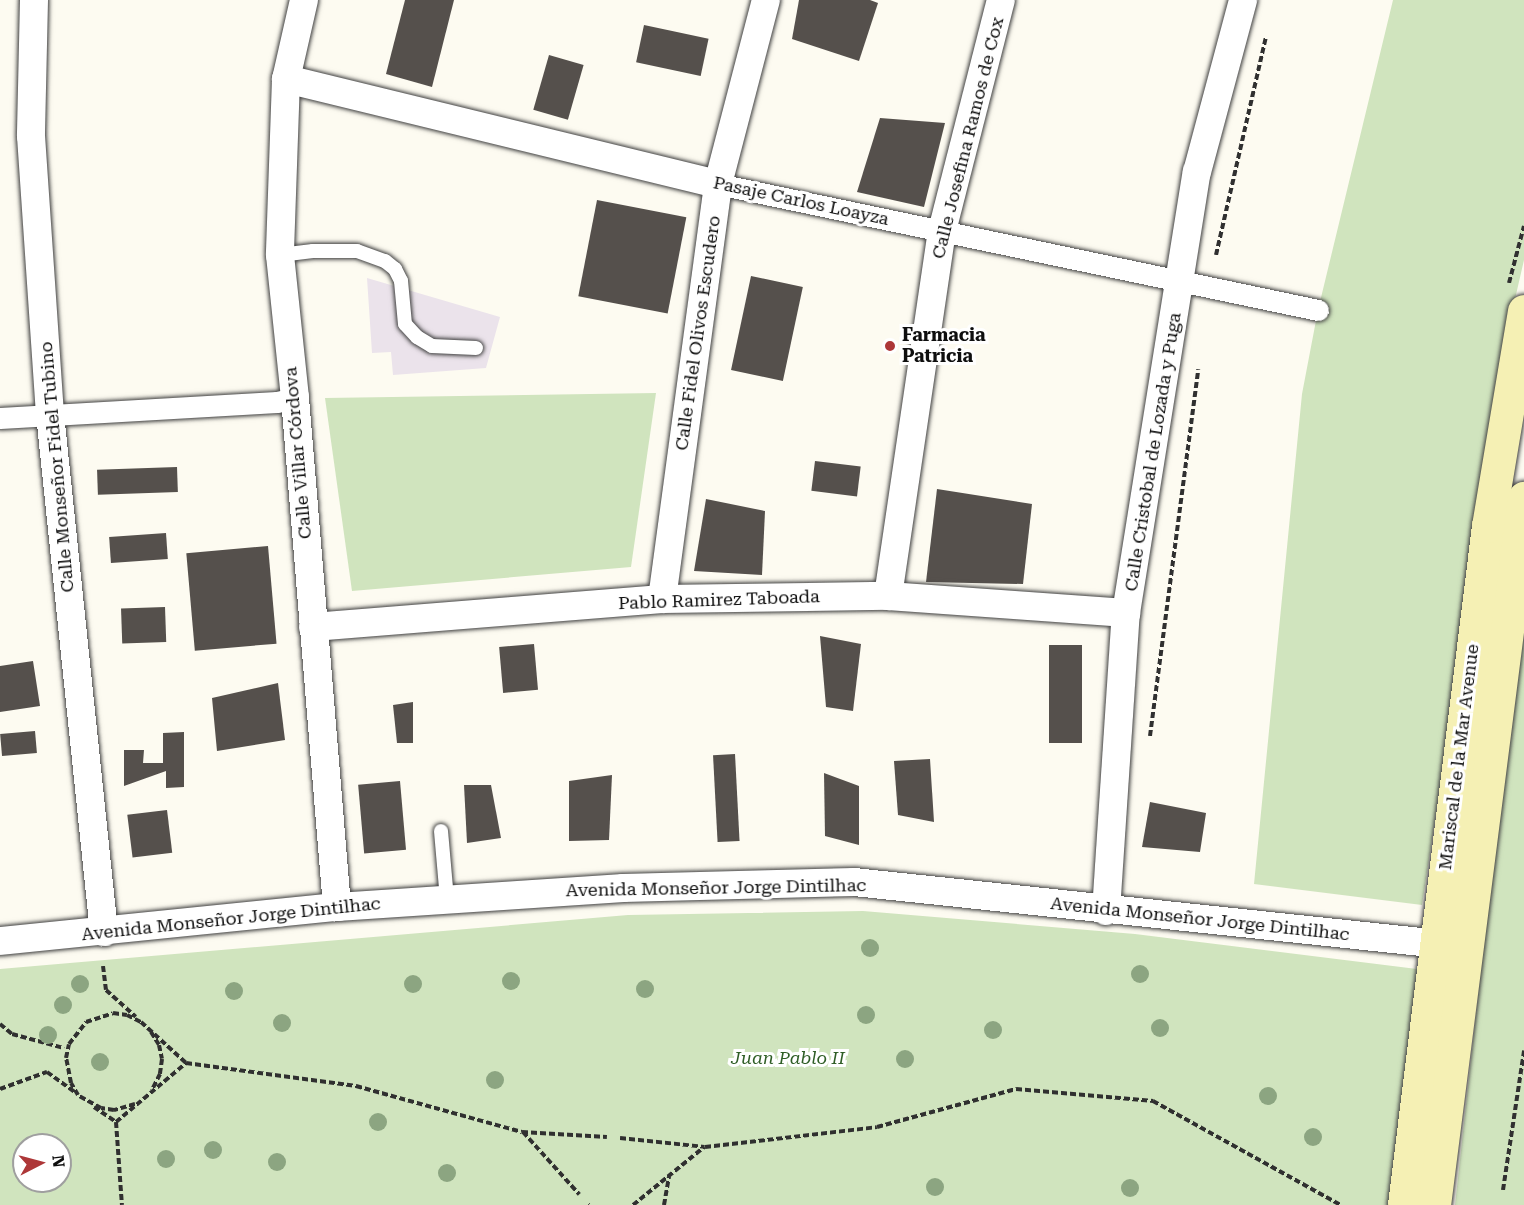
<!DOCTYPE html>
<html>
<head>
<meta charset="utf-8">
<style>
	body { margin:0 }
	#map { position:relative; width:1524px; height:1205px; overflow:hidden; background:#fdfbf1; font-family:"Roboto Serif",serif }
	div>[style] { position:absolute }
	.industrial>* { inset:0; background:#ebe3eb }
	.green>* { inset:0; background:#d0e4be }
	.building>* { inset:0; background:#55504c; transform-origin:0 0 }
	.path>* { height:4px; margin-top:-2px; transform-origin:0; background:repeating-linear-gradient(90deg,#303030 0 6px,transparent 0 9px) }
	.roads { filter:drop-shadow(0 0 2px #414141) drop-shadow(0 0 2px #414141) }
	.service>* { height:14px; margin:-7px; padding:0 7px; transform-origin:7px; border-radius:7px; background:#fff }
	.pedestrian>* { height:21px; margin:-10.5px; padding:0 10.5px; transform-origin:10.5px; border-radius:10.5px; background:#fff }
	.minor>* { height:28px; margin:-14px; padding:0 14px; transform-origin:14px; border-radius:14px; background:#fff }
	.secondary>* { height:33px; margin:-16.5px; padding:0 16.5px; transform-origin:16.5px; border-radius:16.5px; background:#f5f0b4 }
	.trees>* { width:18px; height:18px; margin:-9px; border-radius:50%; background:#8ca581 }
	.dots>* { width:16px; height:16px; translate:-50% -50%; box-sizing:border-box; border:3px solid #fff; border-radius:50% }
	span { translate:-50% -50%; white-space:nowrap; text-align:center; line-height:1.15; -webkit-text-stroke:6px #fff; paint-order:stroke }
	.street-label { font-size:18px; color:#0e0e0e }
	.poi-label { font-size:18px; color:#0e0e0e; font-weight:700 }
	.left { translate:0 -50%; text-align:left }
	.park-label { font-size:18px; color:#2f5e26; font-style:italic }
	.north { position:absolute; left:12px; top:1133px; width:60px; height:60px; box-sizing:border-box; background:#fff; border:2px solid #9f9f9f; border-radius:50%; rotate:84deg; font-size:16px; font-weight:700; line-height:24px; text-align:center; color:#0e0e0e }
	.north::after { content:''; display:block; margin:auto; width:21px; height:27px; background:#ad3738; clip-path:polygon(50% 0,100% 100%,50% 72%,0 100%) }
</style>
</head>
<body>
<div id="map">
	<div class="industrial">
		<i style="clip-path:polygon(367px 278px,500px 317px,486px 368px,393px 375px,391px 352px,372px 353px)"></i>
	</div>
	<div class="green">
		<i style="clip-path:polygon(1393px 0,1524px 0,1524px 260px,1512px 312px,1422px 905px,1254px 884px,1302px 394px,1318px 310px)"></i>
		<i style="clip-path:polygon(656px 393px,631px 567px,352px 591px,325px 398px)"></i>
		<i style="clip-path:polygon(1524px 634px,1524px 1205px,1455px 1205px,1483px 950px)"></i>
		<i style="clip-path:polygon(evenodd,863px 911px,1135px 934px,1425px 970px,1393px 1205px,0 1205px,0 969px,628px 915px,863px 911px,24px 1145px,60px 1145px,60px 1181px,24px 1181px,24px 1145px)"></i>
	</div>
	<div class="building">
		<i style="clip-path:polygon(405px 0,454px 0,432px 87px,386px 74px)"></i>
		<i style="clip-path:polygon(799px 0,870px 0,878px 3px,859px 61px,792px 39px)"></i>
		<i style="left:644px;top:25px;width:66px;height:38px;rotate:12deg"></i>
		<i style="left:549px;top:55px;width:36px;height:57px;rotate:16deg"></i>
		<i style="clip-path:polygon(880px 118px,945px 123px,924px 207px,857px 192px)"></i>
		<i style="left:597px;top:200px;width:91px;height:98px;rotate:11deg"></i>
		<i style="left:751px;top:276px;width:53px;height:96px;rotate:12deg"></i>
		<i style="left:815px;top:461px;width:46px;height:30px;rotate:7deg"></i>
		<i style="left:177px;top:467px;width:25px;height:80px;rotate:88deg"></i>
		<i style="clip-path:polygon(937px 489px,1032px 504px,1023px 584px,926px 582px)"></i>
		<i style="clip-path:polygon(706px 499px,765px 511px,762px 575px,694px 571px)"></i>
		<i style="left:166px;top:533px;width:26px;height:57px;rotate:86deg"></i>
		<i style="left:268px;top:546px;width:98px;height:82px;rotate:85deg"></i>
		<i style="left:165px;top:607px;width:35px;height:44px;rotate:88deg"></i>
		<i style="clip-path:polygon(820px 636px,861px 644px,853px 711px,826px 707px)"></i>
		<i style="left:534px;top:644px;width:46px;height:35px;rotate:85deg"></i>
		<i style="left:1049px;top:645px;width:33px;height:98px"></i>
		<i style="clip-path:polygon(33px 661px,40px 706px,0 712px,0 666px)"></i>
		<i style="clip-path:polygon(278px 683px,285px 740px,217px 751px,212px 698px)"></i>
		<i style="clip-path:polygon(413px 702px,413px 743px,397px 743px,393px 705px)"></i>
		<i style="left:35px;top:731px;width:22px;height:35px;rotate:85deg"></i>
		<i style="clip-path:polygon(184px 732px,184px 787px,166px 788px,166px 771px,124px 786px,124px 750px,144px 750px,143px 763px,163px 763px,163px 733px)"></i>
		<i style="left:735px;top:754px;width:87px;height:22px;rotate:87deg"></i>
		<i style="clip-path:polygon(930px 759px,934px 822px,898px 815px,894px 761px)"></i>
		<i style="clip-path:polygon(824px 773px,859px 786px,859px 845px,825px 836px)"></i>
		<i style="clip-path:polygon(612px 775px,609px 840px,569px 841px,569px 781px)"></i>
		<i style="left:400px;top:781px;width:69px;height:42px;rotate:85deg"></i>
		<i style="clip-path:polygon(464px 785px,491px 785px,501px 838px,467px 843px)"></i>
		<i style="clip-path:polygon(1150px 802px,1206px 813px,1200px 852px,1142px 847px)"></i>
		<i style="left:167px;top:810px;width:43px;height:40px;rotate:83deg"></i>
	</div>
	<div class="path">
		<i style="left:1216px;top:255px;width:224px;rotate:-77.1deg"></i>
		<i style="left:1509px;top:283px;width:59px;rotate:-75.3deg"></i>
		<i style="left:1150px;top:736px;width:370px;rotate:-82.5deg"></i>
		<i style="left:103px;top:966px;width:24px;rotate:83deg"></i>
		<i style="left:106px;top:990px;width:40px;rotate:42deg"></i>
		<i style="left:0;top:1024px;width:16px;rotate:40deg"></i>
		<i style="left:12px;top:1034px;width:54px;rotate:15.1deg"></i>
		<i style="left:151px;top:1032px;width:15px;rotate:58deg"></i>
		<i style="left:159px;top:1045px;width:14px;rotate:78deg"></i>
		<i style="left:162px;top:1059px;width:15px;rotate:98deg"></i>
		<i style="left:160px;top:1074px;width:18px;rotate:117deg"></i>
		<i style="left:0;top:1089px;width:50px;rotate:-19.9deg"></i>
		<i style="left:47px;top:1072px;width:34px;rotate:36deg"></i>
		<i style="left:135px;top:1104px;width:22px;rotate:164deg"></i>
		<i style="left:114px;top:1110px;width:13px;rotate:-171deg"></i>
		<i style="left:101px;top:1108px;width:26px;rotate:-151deg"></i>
		<i style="left:78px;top:1095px;width:14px;rotate:-120deg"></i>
		<i style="left:71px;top:1083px;width:25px;rotate:-101deg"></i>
		<i style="left:66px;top:1058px;width:14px;rotate:-78deg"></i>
		<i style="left:69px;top:1044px;width:28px;rotate:-52deg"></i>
		<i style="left:86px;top:1022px;width:28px;rotate:-18deg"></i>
		<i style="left:113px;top:1013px;width:14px;rotate:8deg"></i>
		<i style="left:127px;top:1015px;width:16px;rotate:27deg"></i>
		<i style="left:141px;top:1022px;width:61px;rotate:42.3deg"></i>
		<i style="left:94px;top:1107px;width:27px;rotate:34deg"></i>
		<i style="left:116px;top:1122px;width:83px;rotate:85.9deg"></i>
		<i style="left:116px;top:1122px;width:92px;rotate:-40.1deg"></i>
		<i style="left:186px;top:1063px;width:172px;rotate:7.7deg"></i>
		<i style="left:356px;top:1086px;width:172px;rotate:15.5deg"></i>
		<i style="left:522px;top:1132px;width:85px;rotate:3.4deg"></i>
		<i style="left:523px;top:1132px;width:84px;rotate:47.9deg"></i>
		<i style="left:620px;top:1138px;width:85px;rotate:6deg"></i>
		<i style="left:705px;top:1147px;width:173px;rotate:-6.6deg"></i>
		<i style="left:877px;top:1127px;width:144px;rotate:-15.3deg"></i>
		<i style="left:1016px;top:1089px;width:138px;rotate:5deg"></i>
		<i style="left:1153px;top:1101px;width:215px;rotate:29deg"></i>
		<i style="left:1503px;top:1190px;width:141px;rotate:-81.4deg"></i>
		<i style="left:588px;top:1204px;width:1px;rotate:45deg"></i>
		<i style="left:633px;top:1205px;width:92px;rotate:-39.2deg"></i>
		<i style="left:664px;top:1205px;width:29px;rotate:-80deg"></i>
	</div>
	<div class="roads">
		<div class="service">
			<i style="left:280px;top:255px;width:33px;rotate:-7deg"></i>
			<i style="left:313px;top:251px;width:44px"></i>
			<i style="left:357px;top:251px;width:30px;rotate:20deg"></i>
			<i style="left:385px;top:261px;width:13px;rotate:39deg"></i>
			<i style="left:395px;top:269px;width:13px;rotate:63deg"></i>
			<i style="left:401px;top:281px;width:43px;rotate:84.7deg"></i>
			<i style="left:405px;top:324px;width:18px;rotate:47deg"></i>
			<i style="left:417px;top:337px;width:17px;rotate:31deg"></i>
			<i style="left:432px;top:346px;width:44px;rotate:2.6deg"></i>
			<i style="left:441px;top:831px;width:69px;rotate:85deg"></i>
		</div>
		<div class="pedestrian">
			<i style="left:718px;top:184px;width:613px;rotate:11.86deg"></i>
			<i style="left:0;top:418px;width:277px;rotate:-3.3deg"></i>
			<i style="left:277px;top:402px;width:18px;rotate:-13deg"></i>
		</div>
		<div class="minor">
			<i style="left:34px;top:0;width:136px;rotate:91.3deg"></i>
			<i style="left:31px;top:136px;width:279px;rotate:86.1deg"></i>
			<i style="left:50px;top:414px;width:521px;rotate:84.05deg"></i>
			<i style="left:304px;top:0;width:81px;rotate:102.8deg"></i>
			<i style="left:286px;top:79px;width:176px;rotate:92deg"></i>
			<i style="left:280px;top:255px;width:144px;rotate:84deg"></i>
			<i style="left:295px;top:398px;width:511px;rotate:85.28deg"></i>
			<i style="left:286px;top:79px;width:445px;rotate:13.7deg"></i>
			<i style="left:888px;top:596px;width:369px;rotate:-81.6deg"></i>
			<i style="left:942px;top:231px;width:238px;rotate:-75.7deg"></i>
			<i style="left:662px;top:599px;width:419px;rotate:-82.3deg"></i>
			<i style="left:718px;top:184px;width:190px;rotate:-75.4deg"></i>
			<i style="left:313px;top:627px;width:350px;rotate:-4.6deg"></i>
			<i style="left:662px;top:599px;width:226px;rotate:-0.8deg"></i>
			<i style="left:888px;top:596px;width:239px;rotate:4.1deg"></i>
			<i style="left:1106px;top:911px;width:299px;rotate:-86.2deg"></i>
			<i style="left:1126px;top:613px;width:447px;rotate:-80.9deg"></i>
			<i style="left:1197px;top:172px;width:178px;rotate:-75deg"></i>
			<i style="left:0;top:941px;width:339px;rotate:-5.8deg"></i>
			<i style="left:337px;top:907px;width:287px;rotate:-3.8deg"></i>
			<i style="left:623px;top:888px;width:231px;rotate:-1.5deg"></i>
			<i style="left:854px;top:882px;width:608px;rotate:6.04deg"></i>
		</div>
		<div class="secondary">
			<i style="left:1404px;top:1205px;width:684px;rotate:-82.95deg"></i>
			<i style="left:1488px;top:526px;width:218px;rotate:-80.5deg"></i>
			<i style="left:1434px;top:1205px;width:713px;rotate:-82.75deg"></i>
		</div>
	</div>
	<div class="trees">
		<i style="left:870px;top:948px"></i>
		<i style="left:1140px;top:974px"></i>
		<i style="left:511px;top:981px"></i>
		<i style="left:80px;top:984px"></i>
		<i style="left:413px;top:984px"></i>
		<i style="left:645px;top:989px"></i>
		<i style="left:234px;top:991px"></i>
		<i style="left:63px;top:1005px"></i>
		<i style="left:866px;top:1015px"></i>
		<i style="left:282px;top:1023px"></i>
		<i style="left:1160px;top:1028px"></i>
		<i style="left:993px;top:1030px"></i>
		<i style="left:48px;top:1035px"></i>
		<i style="left:905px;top:1059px"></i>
		<i style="left:100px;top:1062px"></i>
		<i style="left:495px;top:1080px"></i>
		<i style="left:1268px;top:1096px"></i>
		<i style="left:378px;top:1122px"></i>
		<i style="left:1313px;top:1137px"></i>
		<i style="left:213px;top:1150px"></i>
		<i style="left:166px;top:1159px"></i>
		<i style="left:277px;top:1162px"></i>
		<i style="left:447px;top:1173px"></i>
		<i style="left:935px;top:1187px"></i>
		<i style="left:1130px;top:1188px"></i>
	</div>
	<div class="dots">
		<i style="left:890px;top:346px;background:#ad3738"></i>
	</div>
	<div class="street-label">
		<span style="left:968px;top:138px;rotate:-76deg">Calle Josefina Ramos de Cox</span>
		<span style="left:801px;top:201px;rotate:12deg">Pasaje Carlos Loayza</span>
		<span style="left:698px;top:333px;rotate:-82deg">Calle Fidel Olivos Escudero</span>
		<span style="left:1153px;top:452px;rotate:-81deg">Calle Cristobal de Lozada y Puga</span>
		<span style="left:298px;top:453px;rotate:-95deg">Calle Villar Córdova</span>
		<span style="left:57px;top:467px;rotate:-95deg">Calle Monseñor Fidel Tubino</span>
		<span style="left:719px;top:600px;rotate:-2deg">Pablo Ramirez Taboada</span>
		<span style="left:1459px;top:757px;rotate:-83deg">Mariscal de la Mar Avenue</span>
		<span style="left:716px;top:888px;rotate:-1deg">Avenida Monseñor Jorge Dintilhac</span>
		<span style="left:231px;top:919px;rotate:-6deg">Avenida Monseñor Jorge Dintilhac</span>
		<span style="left:1200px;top:919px;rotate:6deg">Avenida Monseñor Jorge Dintilhac</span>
	</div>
	<div class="poi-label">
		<span class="left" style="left:902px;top:346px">Farmacia<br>Patricia</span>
	</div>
	<div class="park-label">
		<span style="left:788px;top:1058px">Juan Pablo II</span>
	</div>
	<div class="north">N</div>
</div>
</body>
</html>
